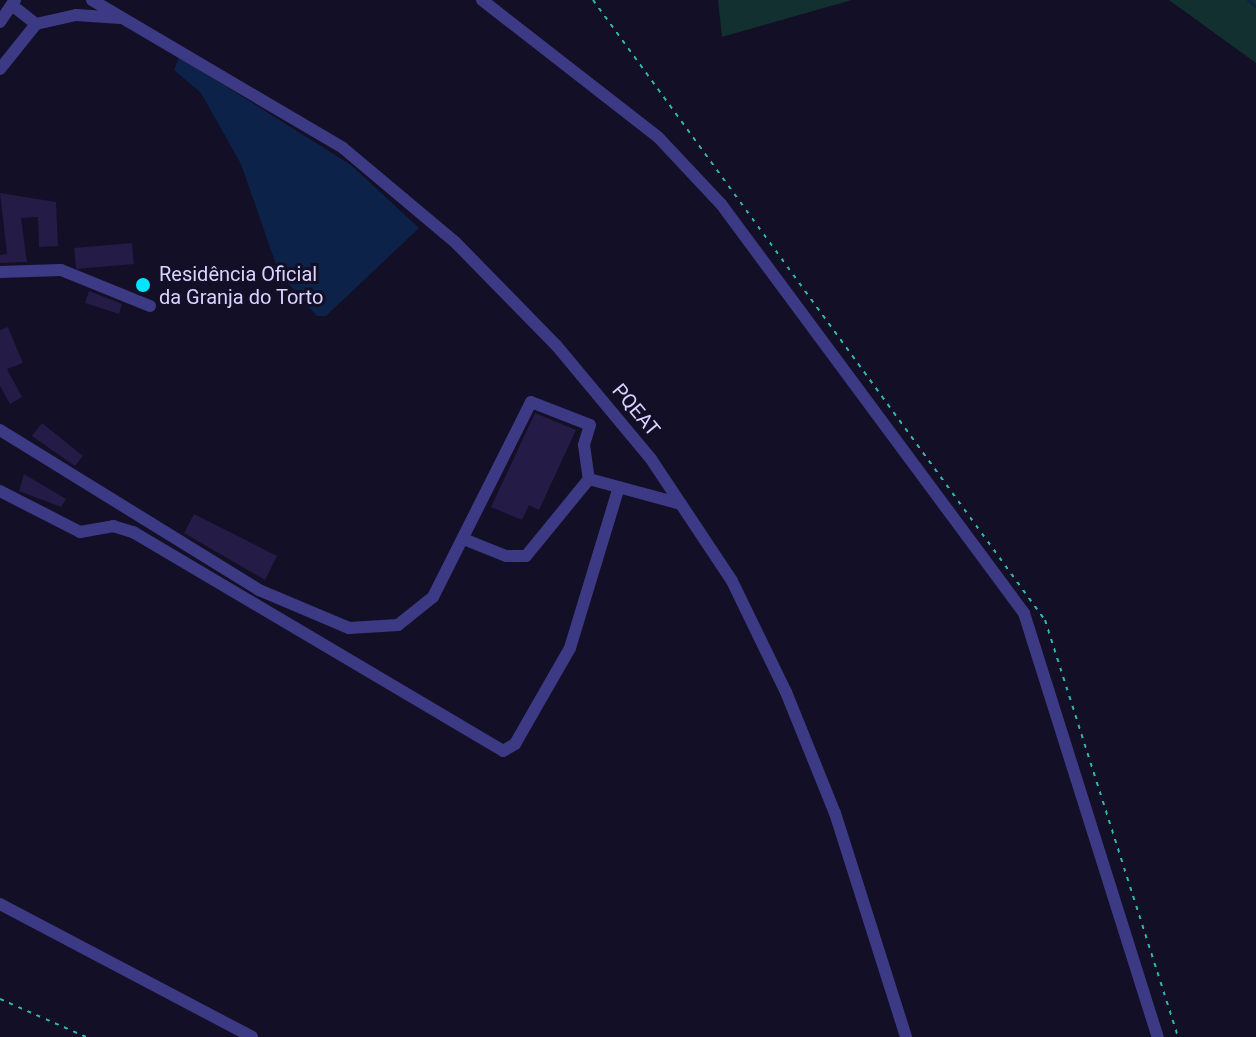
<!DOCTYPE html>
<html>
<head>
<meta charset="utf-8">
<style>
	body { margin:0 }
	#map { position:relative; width:1256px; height:1037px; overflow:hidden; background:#130f26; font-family:Roboto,sans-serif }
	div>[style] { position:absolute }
	.green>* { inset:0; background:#12302f }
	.water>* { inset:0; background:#0c2248 }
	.stream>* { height:3px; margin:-1.5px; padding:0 1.5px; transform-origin:1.5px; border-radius:1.5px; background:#0c2248 }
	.building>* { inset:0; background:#241b47; transform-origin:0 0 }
	.path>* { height:2px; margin-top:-1px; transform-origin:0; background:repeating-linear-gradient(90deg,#2fb8b0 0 4px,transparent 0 10px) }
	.minor>* { height:12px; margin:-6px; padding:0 6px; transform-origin:6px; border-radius:6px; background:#3d3a85 }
	.dots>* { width:22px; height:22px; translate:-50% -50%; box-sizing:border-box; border:4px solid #130f26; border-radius:50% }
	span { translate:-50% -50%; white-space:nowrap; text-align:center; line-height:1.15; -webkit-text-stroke:6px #130f26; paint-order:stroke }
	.poi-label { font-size:20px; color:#d9d4ff }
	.left { translate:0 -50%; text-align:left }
	.street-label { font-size:20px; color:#d9d4ff }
</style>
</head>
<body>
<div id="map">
	<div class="green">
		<i style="clip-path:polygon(718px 0,852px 0,722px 37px)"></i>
		<i style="clip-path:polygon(1169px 0,1256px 0,1256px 63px)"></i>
	</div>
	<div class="water">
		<i style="clip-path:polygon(179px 57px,351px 165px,419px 228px,326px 316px,317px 316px,279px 273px,241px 164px,201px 93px,174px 70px)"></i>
	</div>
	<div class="stream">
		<i style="left:1248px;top:0;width:11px;rotate:41deg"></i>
	</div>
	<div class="building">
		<i style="clip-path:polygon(0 193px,56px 202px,58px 246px,39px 247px,38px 217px,21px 218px,27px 262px,0 263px,0 255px,7px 254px)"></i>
		<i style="left:132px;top:243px;width:21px;height:58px;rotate:85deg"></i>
		<i style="clip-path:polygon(89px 291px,122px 304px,119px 314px,85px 303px)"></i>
		<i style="clip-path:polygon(8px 327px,23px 363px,7px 369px,22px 397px,10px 404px,0 386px,0 330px)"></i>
		<i style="clip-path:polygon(535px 413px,576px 430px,539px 510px,529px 505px,522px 520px,491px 507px)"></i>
		<i style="clip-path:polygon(42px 423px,83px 456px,75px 466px,32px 436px)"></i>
		<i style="clip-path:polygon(24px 474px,66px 499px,61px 507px,19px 491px)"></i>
		<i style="clip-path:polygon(194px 514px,277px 556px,265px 580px,184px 533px)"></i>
	</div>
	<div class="path">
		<i style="left:593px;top:0;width:767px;rotate:53.91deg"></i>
		<i style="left:1045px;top:620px;width:438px;rotate:72.3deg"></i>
		<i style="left:0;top:999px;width:94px;rotate:23.8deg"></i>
	</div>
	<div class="minor">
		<i style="left:92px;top:0;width:291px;rotate:30.5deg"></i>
		<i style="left:343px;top:148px;width:146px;rotate:40deg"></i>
		<i style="left:455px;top:242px;width:144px;rotate:45.6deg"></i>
		<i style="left:556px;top:345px;width:148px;rotate:50.2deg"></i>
		<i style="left:651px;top:459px;width:146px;rotate:56.4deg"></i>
		<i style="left:732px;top:581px;width:123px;rotate:64.1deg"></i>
		<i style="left:786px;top:692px;width:131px;rotate:68deg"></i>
		<i style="left:835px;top:813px;width:235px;rotate:72.4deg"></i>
		<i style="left:482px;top:0;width:223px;rotate:37.9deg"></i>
		<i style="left:658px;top:137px;width:92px;rotate:46.8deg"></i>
		<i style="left:721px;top:204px;width:509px;rotate:53.47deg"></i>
		<i style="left:1024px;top:613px;width:445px;rotate:72.5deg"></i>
		<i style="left:13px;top:6px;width:29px;rotate:38deg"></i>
		<i style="left:0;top:22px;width:27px;rotate:-56deg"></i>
		<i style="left:0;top:69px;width:58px;rotate:-51.3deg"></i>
		<i style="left:36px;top:24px;width:41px;rotate:-12.7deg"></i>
		<i style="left:76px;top:15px;width:45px;rotate:3.8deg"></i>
		<i style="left:0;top:272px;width:61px;rotate:-1.9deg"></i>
		<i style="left:61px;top:270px;width:96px;rotate:22deg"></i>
		<i style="left:0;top:430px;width:304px;rotate:31.7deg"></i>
		<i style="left:259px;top:590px;width:98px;rotate:22.9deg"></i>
		<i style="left:349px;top:628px;width:49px;rotate:-3.5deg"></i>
		<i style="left:398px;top:625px;width:45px;rotate:-38.7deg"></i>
		<i style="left:433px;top:597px;width:218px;rotate:-63.3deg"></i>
		<i style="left:531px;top:402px;width:63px;rotate:21.3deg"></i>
		<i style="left:590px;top:425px;width:21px;rotate:107deg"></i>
		<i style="left:584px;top:445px;width:34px;rotate:82deg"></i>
		<i style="left:589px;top:479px;width:95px;rotate:15.2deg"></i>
		<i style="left:0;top:491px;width:90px;rotate:27.1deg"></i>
		<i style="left:80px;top:532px;width:34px;rotate:-10deg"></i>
		<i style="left:113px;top:526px;width:21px;rotate:17deg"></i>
		<i style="left:133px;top:532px;width:430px;rotate:30.6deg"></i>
		<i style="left:503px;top:751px;width:14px;rotate:-30deg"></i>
		<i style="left:515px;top:744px;width:111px;rotate:-60.2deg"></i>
		<i style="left:570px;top:648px;width:168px;rotate:-73.1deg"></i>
		<i style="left:466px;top:540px;width:43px;rotate:21.8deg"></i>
		<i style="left:506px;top:556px;width:20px"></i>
		<i style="left:526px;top:556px;width:99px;rotate:-50.7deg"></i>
		<i style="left:0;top:904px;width:285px;rotate:27.8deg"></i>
	</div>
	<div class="dots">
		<i style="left:143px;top:285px;background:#00e5ff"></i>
	</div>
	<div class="poi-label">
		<span class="left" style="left:159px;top:286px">Residência Oficial<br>da Granja do Torto</span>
	</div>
	<div class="street-label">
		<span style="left:636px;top:410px;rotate:50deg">PQEAT</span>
	</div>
</div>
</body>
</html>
